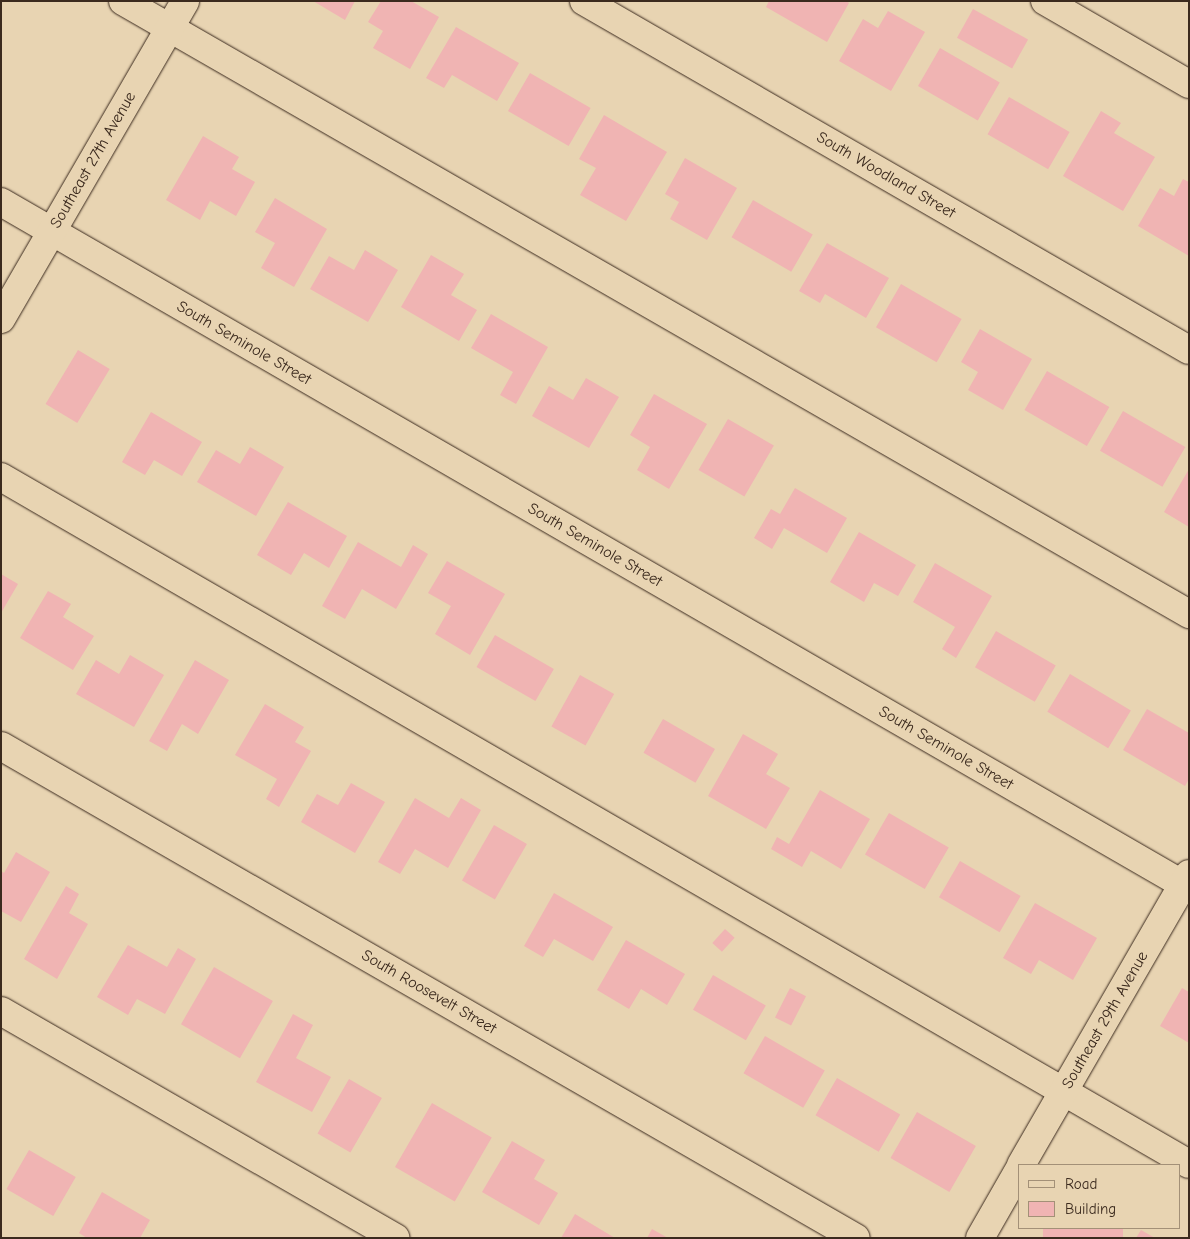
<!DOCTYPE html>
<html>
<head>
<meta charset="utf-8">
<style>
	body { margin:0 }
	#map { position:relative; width:1190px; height:1239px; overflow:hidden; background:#e8d4b2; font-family:"Comic Neue",sans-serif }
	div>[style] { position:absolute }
	.building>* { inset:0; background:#f0b4b3; transform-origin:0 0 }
	.roads { filter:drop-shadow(0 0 1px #3b2a1e) drop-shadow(0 0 1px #3b2a1e) }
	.minor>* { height:28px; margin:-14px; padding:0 14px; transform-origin:14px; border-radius:14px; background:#e8d4b2 }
	.major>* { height:28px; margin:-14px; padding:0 14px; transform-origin:14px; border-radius:14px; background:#e8d4b2 }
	span { translate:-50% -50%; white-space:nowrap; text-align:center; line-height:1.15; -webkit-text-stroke:4px #e8d4b2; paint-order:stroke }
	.street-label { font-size:16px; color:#3b2a1e }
	.frame { position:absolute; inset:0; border:2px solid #3b2a1e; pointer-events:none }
	.legend { position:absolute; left:1018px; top:1164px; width:162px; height:65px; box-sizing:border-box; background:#e8d4b2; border:1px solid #a39077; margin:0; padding:6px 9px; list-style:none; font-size:15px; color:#3b2a1e }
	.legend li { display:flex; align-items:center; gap:10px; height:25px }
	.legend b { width:25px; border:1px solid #a39077 }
</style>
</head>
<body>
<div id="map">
	<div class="building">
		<i style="clip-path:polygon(313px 1px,355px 1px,345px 20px)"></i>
		<i style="clip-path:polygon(381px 1px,411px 1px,439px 17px,410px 69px,373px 48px,383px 31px,368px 22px)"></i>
		<i style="clip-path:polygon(769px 1px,846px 1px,849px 3px,827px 42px,766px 7px)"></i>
		<i style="left:973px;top:9px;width:63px;height:33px;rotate:29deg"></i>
		<i style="clip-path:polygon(888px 11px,925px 32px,891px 91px,839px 61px,863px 19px,878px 28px)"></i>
		<i style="clip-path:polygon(456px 27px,519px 63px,497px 101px,452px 75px,444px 88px,426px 78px)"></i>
		<i style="left:940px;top:48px;width:69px;height:44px;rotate:30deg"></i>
		<i style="left:530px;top:73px;width:70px;height:44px;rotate:30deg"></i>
		<i style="left:1009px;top:97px;width:70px;height:43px;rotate:30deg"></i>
		<i style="clip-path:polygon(1101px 111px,1121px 123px,1114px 133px,1155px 157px,1123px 211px,1063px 176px)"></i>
		<i style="clip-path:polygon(604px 115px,667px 152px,626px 221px,580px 195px,596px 168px,579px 159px)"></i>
		<i style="clip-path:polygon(203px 136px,239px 157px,232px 169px,255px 182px,236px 216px,210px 201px,200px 220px,166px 200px)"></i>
		<i style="clip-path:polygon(685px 158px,737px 188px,707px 240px,670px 219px,679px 202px,665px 194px)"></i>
		<i style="clip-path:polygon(1183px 179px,1189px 182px,1189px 256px,1138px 226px,1160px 188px,1174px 196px)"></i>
		<i style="clip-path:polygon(275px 198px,327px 229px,294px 287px,261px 268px,275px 243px,255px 232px)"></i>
		<i style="left:753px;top:200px;width:69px;height:43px;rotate:30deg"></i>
		<i style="clip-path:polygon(827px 243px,889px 278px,866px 318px,825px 294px,820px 303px,799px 291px)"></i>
		<i style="clip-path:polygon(365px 250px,398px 270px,368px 322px,310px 289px,329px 256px,354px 270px)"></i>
		<i style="clip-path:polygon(431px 255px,464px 274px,451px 295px,477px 310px,459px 341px,401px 307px)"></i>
		<i style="left:901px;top:284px;width:70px;height:50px;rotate:30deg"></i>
		<i style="clip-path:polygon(491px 314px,548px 347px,516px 404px,500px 395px,513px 372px,471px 348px)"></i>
		<i style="clip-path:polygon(980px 329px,1032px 359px,1003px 410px,968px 390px,978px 372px,961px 362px)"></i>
		<i style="left:78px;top:350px;width:37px;height:63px;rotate:31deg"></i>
		<i style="left:1047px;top:371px;width:72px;height:45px;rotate:30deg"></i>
		<i style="clip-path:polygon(586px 378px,619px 397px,589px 448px,532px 416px,549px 386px,573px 400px)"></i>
		<i style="clip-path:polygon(654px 394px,707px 424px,669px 489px,637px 470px,650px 447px,630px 435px)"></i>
		<i style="left:1123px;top:411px;width:72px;height:46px;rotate:30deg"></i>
		<i style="clip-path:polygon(151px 412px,202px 442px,182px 476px,154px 460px,145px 475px,122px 462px)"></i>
		<i style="left:728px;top:419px;width:53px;height:59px;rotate:30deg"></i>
		<i style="clip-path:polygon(250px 447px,284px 467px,256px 516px,197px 482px,216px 450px,240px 464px)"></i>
		<i style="clip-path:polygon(1189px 469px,1189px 527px,1164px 512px)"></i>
		<i style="clip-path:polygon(795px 488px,847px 518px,827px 553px,784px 528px,772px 549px,754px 538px,771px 509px,780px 514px)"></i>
		<i style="clip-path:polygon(288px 502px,347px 536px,329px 568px,304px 553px,291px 575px,257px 555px)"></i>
		<i style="clip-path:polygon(859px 532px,916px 565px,898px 596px,874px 583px,864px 602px,830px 582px)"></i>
		<i style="clip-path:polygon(358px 542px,401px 567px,413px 545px,428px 554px,396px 609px,362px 589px,345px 619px,322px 606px)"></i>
		<i style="clip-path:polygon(447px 561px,505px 594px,470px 655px,435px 634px,451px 606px,428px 593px)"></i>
		<i style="clip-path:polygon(935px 563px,992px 596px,956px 658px,942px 649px,955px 627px,913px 602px)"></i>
		<i style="clip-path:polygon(1px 574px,18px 584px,1px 613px)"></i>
		<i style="clip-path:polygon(48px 591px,71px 604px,63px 617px,94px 636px,73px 670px,20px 638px)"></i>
		<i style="left:996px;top:631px;width:69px;height:42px;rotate:30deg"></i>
		<i style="left:495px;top:635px;width:68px;height:37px;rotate:30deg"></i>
		<i style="clip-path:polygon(130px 655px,164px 675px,134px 727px,76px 694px,96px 660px,119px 674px)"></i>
		<i style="clip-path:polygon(195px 660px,229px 680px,198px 734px,182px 724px,167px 751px,149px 741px)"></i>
		<i style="left:1070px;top:674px;width:71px;height:44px;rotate:31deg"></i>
		<i style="left:580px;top:675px;width:39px;height:59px;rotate:29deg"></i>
		<i style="clip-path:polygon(265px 704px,304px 727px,295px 742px,311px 751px,279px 807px,266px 799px,277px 779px,235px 755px)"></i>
		<i style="clip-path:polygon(1147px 709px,1189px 733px,1189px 779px,1185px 786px,1123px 750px)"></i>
		<i style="left:663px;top:719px;width:60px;height:39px;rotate:30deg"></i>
		<i style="clip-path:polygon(743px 734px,778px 754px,766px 774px,790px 788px,766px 829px,708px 796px)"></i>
		<i style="clip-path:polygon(351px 783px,385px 802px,355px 853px,301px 822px,317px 794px,338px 805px)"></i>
		<i style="clip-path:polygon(820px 790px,870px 819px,841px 869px,811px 851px,802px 867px,771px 849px,777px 837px,789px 844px)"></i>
		<i style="clip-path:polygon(415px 798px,449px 818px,461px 798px,481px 810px,448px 868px,415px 849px,400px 874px,378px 862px)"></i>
		<i style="left:889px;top:813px;width:69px;height:48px;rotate:30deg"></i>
		<i style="left:494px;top:825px;width:38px;height:64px;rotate:30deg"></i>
		<i style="clip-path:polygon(16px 852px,50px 872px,21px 922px,1px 911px,1px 871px,4px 873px)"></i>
		<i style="left:960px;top:861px;width:70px;height:42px;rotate:30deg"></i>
		<i style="clip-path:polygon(66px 886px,79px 894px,69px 913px,88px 924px,57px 979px,24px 959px)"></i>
		<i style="clip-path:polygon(554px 893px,613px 927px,593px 961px,554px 939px,543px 957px,524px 946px)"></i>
		<i style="clip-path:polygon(1035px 903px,1097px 938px,1073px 980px,1039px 960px,1031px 974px,1003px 958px)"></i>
		<i style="left:725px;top:929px;width:13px;height:19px;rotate:42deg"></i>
		<i style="clip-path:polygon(626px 940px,685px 974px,667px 1005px,641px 989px,629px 1009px,597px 990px)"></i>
		<i style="clip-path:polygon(128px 945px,167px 967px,178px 948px,196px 959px,165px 1014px,137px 999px,128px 1015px,97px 997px)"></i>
		<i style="left:214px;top:967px;width:68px;height:66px;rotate:30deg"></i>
		<i style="left:713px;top:975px;width:61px;height:40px;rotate:30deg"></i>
		<i style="left:790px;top:988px;width:18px;height:33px;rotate:27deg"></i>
		<i style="clip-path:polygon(1182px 988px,1189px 992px,1189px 1043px,1160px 1026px)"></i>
		<i style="clip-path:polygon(293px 1014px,313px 1025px,296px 1058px,331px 1077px,312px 1112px,256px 1082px)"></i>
		<i style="left:765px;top:1036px;width:69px;height:43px;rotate:30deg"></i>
		<i style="left:837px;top:1078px;width:73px;height:43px;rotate:30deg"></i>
		<i style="left:349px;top:1079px;width:38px;height:63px;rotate:30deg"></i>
		<i style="left:432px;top:1103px;width:69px;height:74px;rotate:30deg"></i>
		<i style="left:917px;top:1112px;width:68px;height:53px;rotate:30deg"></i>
		<i style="clip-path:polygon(512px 1141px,545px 1160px,534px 1179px,558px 1193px,539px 1225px,482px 1192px)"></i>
		<i style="left:29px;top:1150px;width:54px;height:45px;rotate:30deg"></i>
		<i style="clip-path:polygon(102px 1192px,150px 1220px,140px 1238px,87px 1238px,79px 1233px)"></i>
		<i style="clip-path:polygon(575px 1214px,615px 1238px,561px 1238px)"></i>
		<i style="left:1043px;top:1228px;width:80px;height:11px"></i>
		<i style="clip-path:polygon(652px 1229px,668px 1238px,647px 1238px)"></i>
		<i style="clip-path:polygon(1141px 1230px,1155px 1238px,1136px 1238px)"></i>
	</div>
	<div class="roads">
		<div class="minor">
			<i style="left:123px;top:1px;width:1230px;rotate:29.9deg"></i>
			<i style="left:584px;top:1px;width:698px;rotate:29.98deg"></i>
			<i style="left:1045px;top:1px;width:166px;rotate:30deg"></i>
			<i style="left:1px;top:202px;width:1372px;rotate:30deg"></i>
			<i style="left:1px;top:477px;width:1372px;rotate:30.04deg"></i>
			<i style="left:1px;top:746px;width:986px;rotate:29.92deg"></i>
			<i style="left:1px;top:1011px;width:455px;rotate:29.9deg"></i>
			<i style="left:1021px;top:1165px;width:336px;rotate:-60deg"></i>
			<i style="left:980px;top:1238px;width:78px;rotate:-60.2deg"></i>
		</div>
		<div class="major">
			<i style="left:1px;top:319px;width:367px;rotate:-59.9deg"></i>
		</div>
	</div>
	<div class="street-label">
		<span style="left:93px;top:160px;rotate:-60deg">Southeast 27th Avenue</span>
		<span style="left:886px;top:175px;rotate:30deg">South Woodland Street</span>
		<span style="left:244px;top:343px;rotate:30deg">South Seminole Street</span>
		<span style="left:595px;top:545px;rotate:30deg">South Seminole Street</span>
		<span style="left:946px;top:748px;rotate:30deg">South Seminole Street</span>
		<span style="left:429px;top:992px;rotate:30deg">South Roosevelt Street</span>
		<span style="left:1105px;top:1020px;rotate:-60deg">Southeast 29th Avenue</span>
	</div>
	<div class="frame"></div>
	<ul class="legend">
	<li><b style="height:6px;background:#e8d4b2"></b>Road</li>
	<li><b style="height:14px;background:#f0b4b3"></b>Building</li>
	</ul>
</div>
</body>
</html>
